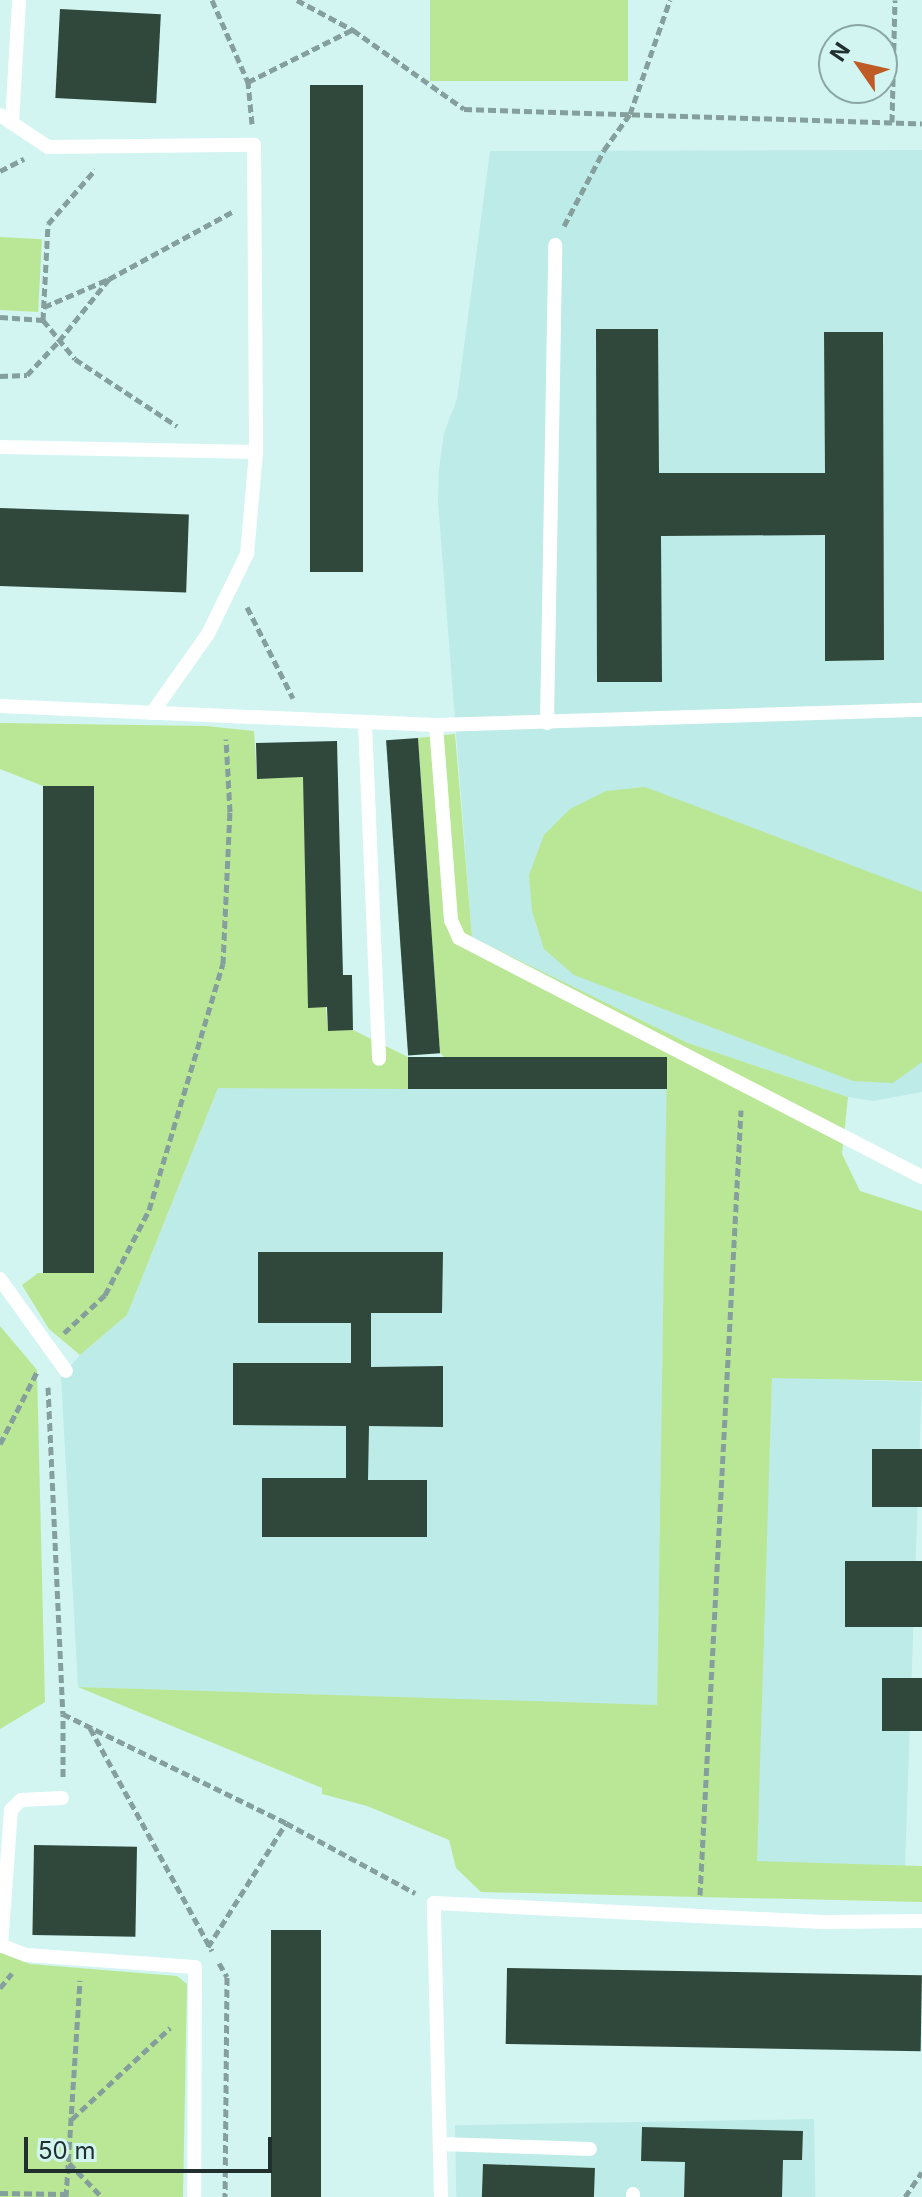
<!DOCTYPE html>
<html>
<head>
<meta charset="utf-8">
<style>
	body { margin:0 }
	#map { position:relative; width:922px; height:2197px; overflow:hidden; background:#d2f5f2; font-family:Inter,sans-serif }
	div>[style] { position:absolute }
	.built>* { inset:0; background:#bdebe7; transform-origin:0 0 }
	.green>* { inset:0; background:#b9e795; transform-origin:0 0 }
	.building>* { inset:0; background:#30483b; transform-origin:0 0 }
	.path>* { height:5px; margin-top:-2.5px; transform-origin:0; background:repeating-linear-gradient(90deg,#859f9d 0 8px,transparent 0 12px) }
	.service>* { height:14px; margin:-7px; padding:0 7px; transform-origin:7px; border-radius:7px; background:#fff }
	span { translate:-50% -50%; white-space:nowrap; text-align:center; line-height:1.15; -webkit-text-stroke:8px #d2f5f2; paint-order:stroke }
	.north { position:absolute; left:818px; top:24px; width:80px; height:80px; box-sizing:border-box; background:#d2f5f2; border:2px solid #8ba6a4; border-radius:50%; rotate:304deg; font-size:22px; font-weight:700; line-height:32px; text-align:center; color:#212f2e }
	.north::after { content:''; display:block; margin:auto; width:28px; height:36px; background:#bf5c25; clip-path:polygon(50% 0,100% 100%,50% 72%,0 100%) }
	.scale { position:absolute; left:24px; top:2137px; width:248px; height:36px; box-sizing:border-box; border:4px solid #212f2e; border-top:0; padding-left:10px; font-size:24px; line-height:28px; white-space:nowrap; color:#212f2e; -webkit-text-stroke:6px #d2f5f2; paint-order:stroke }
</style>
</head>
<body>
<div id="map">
	<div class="built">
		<i style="clip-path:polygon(922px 150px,922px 1092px,873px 1101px,848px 1097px,688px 1043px,472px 937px,438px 502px,439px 469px,444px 433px,457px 399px,490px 151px)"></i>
		<i style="clip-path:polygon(218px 1088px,667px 1089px,657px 1706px,78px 1687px,61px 1377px,80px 1355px,127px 1315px)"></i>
		<i style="left:772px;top:1377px;width:150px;height:485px;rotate:2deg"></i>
		<i style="left:814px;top:2119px;width:78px;height:359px;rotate:89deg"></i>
	</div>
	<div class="green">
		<i style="left:430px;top:0;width:198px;height:81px"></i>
		<i style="left:0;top:237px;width:42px;height:73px;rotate:3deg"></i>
		<i style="clip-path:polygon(0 723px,206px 726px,254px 731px,257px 778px,303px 777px,328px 1030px,353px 1030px,408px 1057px,408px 1089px,218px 1088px,127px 1315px,80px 1355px,49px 1329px,22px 1285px,38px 1273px,90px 1272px,94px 787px,43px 786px,0 769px)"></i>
		<i style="clip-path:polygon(455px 734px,472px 937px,688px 1043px,848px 1097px,842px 1154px,860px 1191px,922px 1211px,922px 1381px,772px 1378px,757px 1861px,922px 1866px,922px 1902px,481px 1892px,456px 1868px,449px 1840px,367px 1806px,322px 1794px,322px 1788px,78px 1687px,657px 1705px,667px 1058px,444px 1057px,440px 1053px,418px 738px)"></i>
		<i style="clip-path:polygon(645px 787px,922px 892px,922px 1062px,893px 1083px,853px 1081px,574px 975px,544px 949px,532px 911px,529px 875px,544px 835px,570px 809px,606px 791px)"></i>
		<i style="clip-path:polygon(0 1326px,37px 1370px,45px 1702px,0 1729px)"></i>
		<i style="clip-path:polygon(0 1952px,30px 1964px,177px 1976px,187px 1984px,183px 2197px,0 2197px)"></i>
	</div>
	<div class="building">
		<i style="left:60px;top:9px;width:101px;height:89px;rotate:3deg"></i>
		<i style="left:363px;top:85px;width:487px;height:53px;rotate:90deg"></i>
		<i style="clip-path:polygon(596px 329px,658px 329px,659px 473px,825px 473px,824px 332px,883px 332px,884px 660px,825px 661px,825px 535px,661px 536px,662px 682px,597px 682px)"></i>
		<i style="left:0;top:508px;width:189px;height:78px;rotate:2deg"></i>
		<i style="left:418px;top:738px;width:316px;height:32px;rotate:86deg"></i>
		<i style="clip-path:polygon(337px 741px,343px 975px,352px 975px,353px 1030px,328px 1031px,327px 1007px,308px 1008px,303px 777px,257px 779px,256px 743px)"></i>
		<i style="left:43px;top:786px;width:51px;height:487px"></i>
		<i style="left:408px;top:1057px;width:259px;height:32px"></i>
		<i style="clip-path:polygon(258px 1252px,443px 1252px,442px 1313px,371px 1313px,371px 1367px,443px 1366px,443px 1427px,369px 1426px,368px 1480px,427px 1480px,427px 1537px,262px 1537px,262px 1478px,346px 1478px,346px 1426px,233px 1425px,233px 1363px,351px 1363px,351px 1323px,258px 1323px)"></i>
		<i style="left:872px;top:1449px;width:50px;height:58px"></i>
		<i style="left:845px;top:1561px;width:77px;height:66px"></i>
		<i style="left:882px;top:1678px;width:40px;height:53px"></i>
		<i style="left:34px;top:1845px;width:103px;height:90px;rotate:1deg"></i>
		<i style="left:271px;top:1930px;width:50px;height:267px"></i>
		<i style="left:507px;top:1968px;width:415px;height:76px;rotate:1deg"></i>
		<i style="clip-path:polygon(642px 2127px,803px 2131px,802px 2160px,783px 2160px,782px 2197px,684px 2197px,685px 2162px,641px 2161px)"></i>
		<i style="left:483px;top:2164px;width:112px;height:33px;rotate:2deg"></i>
	</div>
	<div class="path">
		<i style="left:212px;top:0;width:90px;rotate:66.3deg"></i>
		<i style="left:297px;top:0;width:64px;rotate:28.2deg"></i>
		<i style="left:353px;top:30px;width:136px;rotate:35.4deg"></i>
		<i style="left:464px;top:109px;width:458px;rotate:1.8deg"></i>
		<i style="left:892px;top:122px;width:122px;rotate:-88.6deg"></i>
		<i style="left:252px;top:124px;width:42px;rotate:-95.4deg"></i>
		<i style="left:248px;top:82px;width:116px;rotate:-26.6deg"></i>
		<i style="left:0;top:171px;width:27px;rotate:-27deg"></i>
		<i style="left:564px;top:226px;width:86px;rotate:-62.2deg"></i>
		<i style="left:604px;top:150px;width:44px;rotate:-54.2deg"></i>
		<i style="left:630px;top:114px;width:121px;rotate:-70.7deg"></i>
		<i style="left:44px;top:307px;width:71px;rotate:-23.3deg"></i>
		<i style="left:0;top:317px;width:43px;rotate:4deg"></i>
		<i style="left:43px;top:320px;width:50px;rotate:50.6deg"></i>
		<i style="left:75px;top:359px;width:122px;rotate:33.3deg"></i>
		<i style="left:43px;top:320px;width:96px;rotate:-87deg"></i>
		<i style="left:48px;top:224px;width:72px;rotate:-49deg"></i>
		<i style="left:0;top:376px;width:27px;rotate:-2deg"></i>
		<i style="left:27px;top:375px;width:47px;rotate:-46.7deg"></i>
		<i style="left:59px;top:341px;width:80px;rotate:-51.1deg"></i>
		<i style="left:109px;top:279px;width:140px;rotate:-28.6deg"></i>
		<i style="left:247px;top:607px;width:102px;rotate:63.2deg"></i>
		<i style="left:64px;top:1333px;width:56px;rotate:-42.8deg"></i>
		<i style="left:105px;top:1295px;width:96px;rotate:-62.6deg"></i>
		<i style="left:149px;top:1210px;width:257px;rotate:-73.3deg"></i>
		<i style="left:223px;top:964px;width:152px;rotate:-87.4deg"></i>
		<i style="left:230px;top:812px;width:73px;rotate:-93.1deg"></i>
		<i style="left:48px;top:1387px;width:327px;rotate:87.4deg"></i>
		<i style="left:63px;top:1714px;width:248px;rotate:26deg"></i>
		<i style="left:286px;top:1823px;width:147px;rotate:28.5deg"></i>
		<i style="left:0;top:1444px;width:83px;rotate:-62.8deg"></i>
		<i style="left:90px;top:1728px;width:254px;rotate:61.3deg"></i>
		<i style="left:63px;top:1777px;width:63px;rotate:-90deg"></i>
		<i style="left:700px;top:1895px;width:786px;rotate:-87.01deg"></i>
		<i style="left:208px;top:1947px;width:146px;rotate:-57.8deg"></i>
		<i style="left:219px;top:1963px;width:16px;rotate:60deg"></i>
		<i style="left:227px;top:1977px;width:220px;rotate:90.5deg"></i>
		<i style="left:0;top:1988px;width:19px;rotate:-51deg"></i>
		<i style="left:72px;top:2119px;width:134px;rotate:-42.9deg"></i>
		<i style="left:69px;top:2163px;width:47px;rotate:45.9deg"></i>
		<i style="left:0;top:2193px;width:66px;rotate:0.9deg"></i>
		<i style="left:66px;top:2197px;width:217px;rotate:-86.3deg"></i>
		<i style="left:905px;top:2197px;width:30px;rotate:-56deg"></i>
	</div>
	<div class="service">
		<i style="left:0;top:115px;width:58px;rotate:33.7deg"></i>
		<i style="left:48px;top:147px;width:206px;rotate:-0.6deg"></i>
		<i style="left:254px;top:145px;width:307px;rotate:89.6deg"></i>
		<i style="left:256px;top:452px;width:102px;rotate:95deg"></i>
		<i style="left:247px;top:554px;width:89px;rotate:116deg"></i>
		<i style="left:208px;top:634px;width:97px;rotate:125.3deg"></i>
		<i style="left:12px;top:123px;width:123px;rotate:-86.7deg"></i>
		<i style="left:0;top:447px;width:256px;rotate:1.1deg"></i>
		<i style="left:0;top:706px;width:436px;rotate:2.5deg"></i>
		<i style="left:436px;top:725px;width:486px;rotate:-1.8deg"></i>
		<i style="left:365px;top:723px;width:336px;rotate:87.6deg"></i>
		<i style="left:547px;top:723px;width:478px;rotate:-89deg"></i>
		<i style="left:436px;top:725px;width:196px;rotate:85.6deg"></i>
		<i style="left:451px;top:920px;width:20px;rotate:66deg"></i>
		<i style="left:459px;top:938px;width:521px;rotate:27.3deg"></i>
		<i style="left:0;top:1279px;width:113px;rotate:54.3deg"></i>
		<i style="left:0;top:1945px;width:28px;rotate:21deg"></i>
		<i style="left:26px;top:1955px;width:169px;rotate:4.1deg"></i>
		<i style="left:195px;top:1967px;width:230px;rotate:90.2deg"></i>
		<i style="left:1px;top:1946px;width:136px;rotate:-85.8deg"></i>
		<i style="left:11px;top:1810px;width:14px;rotate:-45deg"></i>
		<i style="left:21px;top:1800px;width:41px;rotate:-2.8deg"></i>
		<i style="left:440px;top:2144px;width:150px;rotate:1.9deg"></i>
		<i style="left:633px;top:2194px;width:3px;rotate:90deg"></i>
		<i style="left:441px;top:2197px;width:294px;rotate:-91.4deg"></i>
		<i style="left:434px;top:1903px;width:394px;rotate:2.8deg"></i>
		<i style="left:828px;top:1922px;width:94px;rotate:-0.6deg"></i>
	</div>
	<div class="north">N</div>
	<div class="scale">50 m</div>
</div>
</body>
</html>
